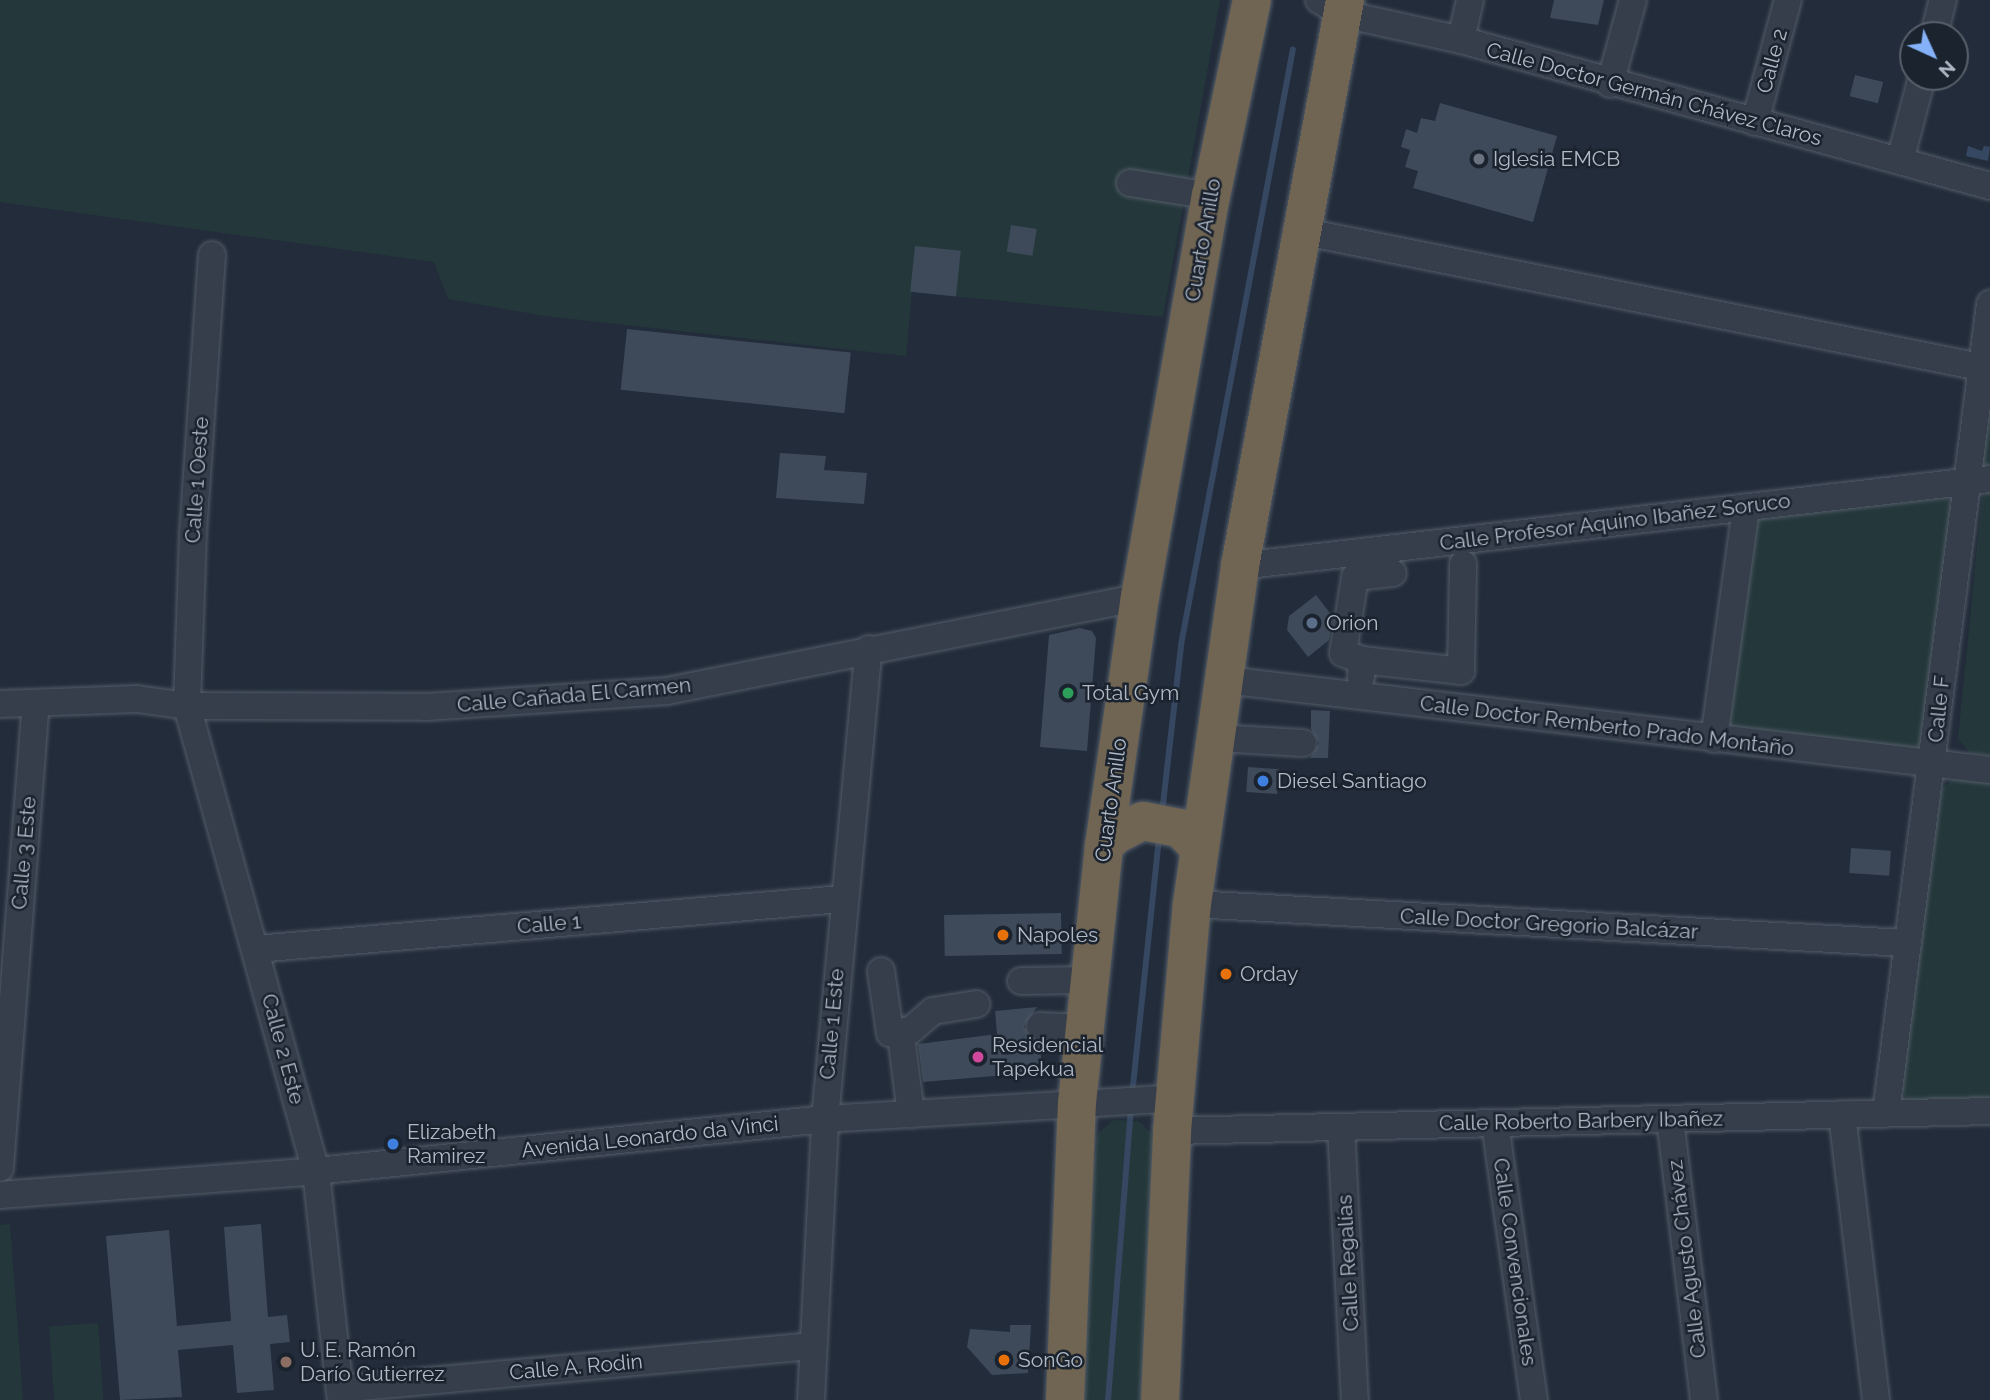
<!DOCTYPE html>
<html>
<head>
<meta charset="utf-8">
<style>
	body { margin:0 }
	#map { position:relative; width:1990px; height:1400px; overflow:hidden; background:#222c3a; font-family:Raleway,sans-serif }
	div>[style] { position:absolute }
	.green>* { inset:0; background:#24383b; transform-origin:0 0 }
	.water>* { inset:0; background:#354761 }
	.stream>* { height:6px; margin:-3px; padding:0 3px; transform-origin:3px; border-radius:3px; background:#354761 }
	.building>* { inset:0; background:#3e4a59; transform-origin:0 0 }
	.roads { filter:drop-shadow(0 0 2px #535c68) drop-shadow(0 0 2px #535c68) }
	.minor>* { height:26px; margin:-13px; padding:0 13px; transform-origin:13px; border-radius:13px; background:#353e4a }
	.highway>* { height:38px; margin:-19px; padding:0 19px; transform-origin:19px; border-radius:19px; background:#706452 }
	.dots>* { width:19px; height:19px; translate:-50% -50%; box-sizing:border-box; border:4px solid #1b232f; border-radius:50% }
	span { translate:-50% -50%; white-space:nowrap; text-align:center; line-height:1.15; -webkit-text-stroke:5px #1b232f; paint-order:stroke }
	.street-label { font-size:21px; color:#b0b9c6 }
	.poi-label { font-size:21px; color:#b0b9c6 }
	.left { translate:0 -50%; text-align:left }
	.north { position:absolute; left:1899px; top:21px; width:70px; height:70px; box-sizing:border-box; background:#1b232f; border:2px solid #575f6b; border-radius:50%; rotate:135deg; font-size:19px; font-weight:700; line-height:28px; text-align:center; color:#b0b9c6 }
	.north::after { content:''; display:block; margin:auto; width:24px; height:32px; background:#84b1f7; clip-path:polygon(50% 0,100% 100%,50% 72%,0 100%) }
</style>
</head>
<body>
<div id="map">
	<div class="green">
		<i style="clip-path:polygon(0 0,1220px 0,1163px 317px,912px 292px,906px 356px,545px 316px,448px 299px,434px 262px,0 202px)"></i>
		<i style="clip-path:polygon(1990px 360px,1990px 469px,1988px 469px,1982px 465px)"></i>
		<i style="clip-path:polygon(1990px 490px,1990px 755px,1970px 753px,1958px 739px,1982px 498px)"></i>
		<i style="clip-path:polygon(1937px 496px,1947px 499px,1953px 509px,1923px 741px,1918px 747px,1905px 750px,1731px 726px,1726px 719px,1749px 531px,1759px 516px)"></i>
		<i style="clip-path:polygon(1958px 775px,1990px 779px,1990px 1106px,1908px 1102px,1901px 1089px,1939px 791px)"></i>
		<i style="clip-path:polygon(1114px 1120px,1138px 1121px,1155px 1136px,1145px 1400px,1080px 1400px,1089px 1198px,1098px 1133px)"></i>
		<i style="clip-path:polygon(10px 1224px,18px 1331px,23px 1400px,0 1400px,0 1225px)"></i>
		<i style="left:98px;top:1323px;width:77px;height:49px;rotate:86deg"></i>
	</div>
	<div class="water">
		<i style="clip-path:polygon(1968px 146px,1982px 151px,1984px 146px,1990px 147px,1988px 161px,1966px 156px)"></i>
	</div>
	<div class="stream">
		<i style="left:1162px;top:813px;width:169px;rotate:-83.5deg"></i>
		<i style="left:1181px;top:645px;width:606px;rotate:-79.36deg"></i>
		<i style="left:1132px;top:1095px;width:258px;rotate:-84deg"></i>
		<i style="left:1108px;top:1400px;width:295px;rotate:-85.5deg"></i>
	</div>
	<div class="building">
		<i style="clip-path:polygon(1554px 0,1604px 0,1598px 25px,1550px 18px)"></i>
		<i style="left:1855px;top:75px;width:29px;height:22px;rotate:14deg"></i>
		<i style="clip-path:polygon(1440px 103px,1557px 136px,1533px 222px,1413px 188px,1418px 171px,1405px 167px,1410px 150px,1401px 147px,1406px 129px,1417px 133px,1421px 118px,1435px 121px)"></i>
		<i style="left:1011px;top:225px;width:26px;height:27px;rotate:9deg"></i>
		<i style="left:915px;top:246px;width:46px;height:46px;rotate:6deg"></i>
		<i style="left:627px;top:329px;width:225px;height:61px;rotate:6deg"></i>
		<i style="clip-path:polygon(780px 453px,826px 456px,824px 470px,867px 473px,864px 504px,776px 498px)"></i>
		<i style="clip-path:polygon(1316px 595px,1333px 617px,1329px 640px,1308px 657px,1287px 630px,1289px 616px)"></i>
		<i style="clip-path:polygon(1080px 628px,1092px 631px,1096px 638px,1087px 751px,1040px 747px,1049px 635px)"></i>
		<i style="clip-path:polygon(1311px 710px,1330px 711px,1328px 758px,1310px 758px,1319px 743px,1311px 729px)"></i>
		<i style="left:1248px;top:767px;width:31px;height:25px;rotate:4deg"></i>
		<i style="left:1851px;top:848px;width:40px;height:25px;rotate:4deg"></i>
		<i style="left:1061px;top:913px;width:41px;height:117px;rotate:89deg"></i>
		<i style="clip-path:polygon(1037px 1007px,1024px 1026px,1031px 1039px,1040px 1042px,1042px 1072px,923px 1082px,918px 1044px,997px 1034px,995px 1011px)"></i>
		<i style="clip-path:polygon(261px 1224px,268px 1317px,287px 1315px,290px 1342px,270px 1344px,274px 1390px,237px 1393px,233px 1345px,178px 1350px,182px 1397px,120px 1400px,106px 1236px,169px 1230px,177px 1326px,231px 1321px,224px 1227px)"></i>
		<i style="clip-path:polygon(1010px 1325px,1031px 1325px,1028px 1373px,992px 1375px,967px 1347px,970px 1329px,1010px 1332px)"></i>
	</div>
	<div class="roads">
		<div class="minor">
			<i style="left:1319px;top:0;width:28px;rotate:30deg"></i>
			<i style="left:1343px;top:14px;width:121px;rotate:12.4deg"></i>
			<i style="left:1461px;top:40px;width:549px;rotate:15.43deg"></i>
			<i style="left:1934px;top:35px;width:36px;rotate:-76deg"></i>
			<i style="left:1461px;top:40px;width:41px;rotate:-77.3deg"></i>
			<i style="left:1610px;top:84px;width:87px;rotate:-74.7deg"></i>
			<i style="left:1755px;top:122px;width:126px;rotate:-74.9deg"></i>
			<i style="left:1900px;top:161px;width:87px;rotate:-75.3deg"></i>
			<i style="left:1130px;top:183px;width:82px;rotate:9.1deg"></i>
			<i style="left:1300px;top:231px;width:693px;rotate:11.31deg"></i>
			<i style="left:212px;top:255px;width:279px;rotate:93.9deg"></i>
			<i style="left:193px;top:533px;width:173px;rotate:92deg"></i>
			<i style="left:187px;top:706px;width:483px;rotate:74.5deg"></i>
			<i style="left:316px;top:1171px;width:230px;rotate:83.8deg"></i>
			<i style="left:1240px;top:566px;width:755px;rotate:-6.62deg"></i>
			<i style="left:1362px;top:660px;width:100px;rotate:6.3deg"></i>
			<i style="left:1461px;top:671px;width:107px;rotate:-88.9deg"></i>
			<i style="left:1361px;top:677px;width:17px;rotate:-87deg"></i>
			<i style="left:1362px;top:660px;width:20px;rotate:-160deg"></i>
			<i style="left:1343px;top:653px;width:77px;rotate:-81deg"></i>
			<i style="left:1355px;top:577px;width:38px;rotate:-6deg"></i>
			<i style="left:1225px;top:680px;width:770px;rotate:6.71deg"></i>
			<i style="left:0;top:704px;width:137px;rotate:-2.1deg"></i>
			<i style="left:137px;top:699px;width:50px;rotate:8deg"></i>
			<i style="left:187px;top:706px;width:239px;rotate:0.2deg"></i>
			<i style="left:426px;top:707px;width:242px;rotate:-3.8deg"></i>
			<i style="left:667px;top:691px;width:482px;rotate:-11.2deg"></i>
			<i style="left:1216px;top:738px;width:87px;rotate:3.3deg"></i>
			<i style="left:1714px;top:739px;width:234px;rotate:-82.1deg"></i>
			<i style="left:1192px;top:904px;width:715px;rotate:3.13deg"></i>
			<i style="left:256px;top:949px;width:588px;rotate:-4.88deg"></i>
			<i style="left:881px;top:971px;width:63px;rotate:81.7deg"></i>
			<i style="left:890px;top:1033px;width:21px;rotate:-8deg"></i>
			<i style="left:911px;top:1030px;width:29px;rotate:-41deg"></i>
			<i style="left:933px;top:1011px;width:44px;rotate:-9.2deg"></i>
			<i style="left:1021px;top:981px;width:69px;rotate:-0.8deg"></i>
			<i style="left:1040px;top:1026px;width:45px;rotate:2.5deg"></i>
			<i style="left:901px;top:1035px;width:80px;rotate:82.8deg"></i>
			<i style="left:1886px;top:1113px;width:816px;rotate:-82.67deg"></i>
			<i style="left:1842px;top:1114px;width:288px;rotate:83.2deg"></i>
			<i style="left:1670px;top:1119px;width:283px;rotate:83.1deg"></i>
			<i style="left:1495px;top:1123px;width:280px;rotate:82deg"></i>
			<i style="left:1341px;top:1127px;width:273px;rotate:87.1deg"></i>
			<i style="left:1172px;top:1131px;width:818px;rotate:-1.4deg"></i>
			<i style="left:0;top:1168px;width:464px;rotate:-85.6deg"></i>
			<i style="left:0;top:1195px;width:317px;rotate:-4.3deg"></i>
			<i style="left:316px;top:1171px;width:512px;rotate:-5.83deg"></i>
			<i style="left:825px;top:1119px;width:351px;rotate:-3.4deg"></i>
			<i style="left:340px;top:1389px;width:474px;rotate:-5.2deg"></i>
			<i style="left:811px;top:1400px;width:281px;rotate:-87.1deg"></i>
			<i style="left:825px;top:1119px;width:472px;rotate:-84.7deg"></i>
		</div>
		<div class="highway">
			<i style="left:1104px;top:846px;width:16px;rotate:-45deg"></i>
			<i style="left:1115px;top:835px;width:31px;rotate:-27deg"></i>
			<i style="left:1143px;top:821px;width:38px;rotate:11deg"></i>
			<i style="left:1180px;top:828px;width:28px;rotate:46deg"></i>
			<i style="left:1065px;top:1400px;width:297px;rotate:-87.7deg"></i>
			<i style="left:1077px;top:1103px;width:258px;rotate:-84deg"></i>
			<i style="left:1104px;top:846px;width:252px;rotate:-81.8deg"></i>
			<i style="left:1140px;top:597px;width:407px;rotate:-80deg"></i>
			<i style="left:1211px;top:196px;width:200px;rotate:-78.2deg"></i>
			<i style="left:1160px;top:1400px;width:269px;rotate:-87.4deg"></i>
			<i style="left:1172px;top:1131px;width:228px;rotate:-85deg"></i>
			<i style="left:1192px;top:904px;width:341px;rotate:-81.9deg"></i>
			<i style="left:1240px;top:566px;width:576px;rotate:-79.49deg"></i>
		</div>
	</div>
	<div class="dots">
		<i style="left:1479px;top:159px;background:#6b7280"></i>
		<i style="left:1312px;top:623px;background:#5c6f8a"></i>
		<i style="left:1068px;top:693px;background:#2e9e5b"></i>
		<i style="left:1263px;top:781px;background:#3f7fe0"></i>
		<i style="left:1003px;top:935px;background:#e8710a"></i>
		<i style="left:1226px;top:974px;background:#e8710a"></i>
		<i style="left:978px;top:1057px;background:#d1479c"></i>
		<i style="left:393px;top:1144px;background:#3f7fe0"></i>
		<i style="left:1004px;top:1360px;background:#e8710a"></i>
		<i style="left:286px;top:1362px;background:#8d6e63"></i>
	</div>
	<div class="street-label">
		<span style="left:1772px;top:61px;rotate:-75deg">Calle 2</span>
		<span style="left:1654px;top:94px;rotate:15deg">Calle Doctor Germán Chávez Claros</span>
		<span style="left:1203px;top:240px;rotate:-80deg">Cuarto Anillo</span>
		<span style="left:197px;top:480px;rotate:-86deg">Calle 1 Oeste</span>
		<span style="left:1615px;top:522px;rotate:-7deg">Calle Profesor Aquino Ibañez Soruco</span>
		<span style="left:574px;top:695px;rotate:-5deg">Calle Cañada El Carmen</span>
		<span style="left:1939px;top:709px;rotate:-84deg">Calle F</span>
		<span style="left:1607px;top:726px;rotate:7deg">Calle Doctor Remberto Prado Montaño</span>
		<span style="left:1111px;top:800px;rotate:-82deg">Cuarto Anillo</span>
		<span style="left:24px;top:853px;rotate:-85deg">Calle 3 Este</span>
		<span style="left:549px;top:924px;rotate:-5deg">Calle 1</span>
		<span style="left:1549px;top:924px;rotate:3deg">Calle Doctor Gregorio Balcázar</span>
		<span style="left:832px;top:1024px;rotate:-85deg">Calle 1 Este</span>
		<span style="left:283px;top:1049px;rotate:75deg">Calle 2 Este</span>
		<span style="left:1581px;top:1121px;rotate:-1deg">Calle Roberto Barbery Ibañez</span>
		<span style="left:650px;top:1137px;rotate:-6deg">Avenida Leonardo da Vinci</span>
		<span style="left:1687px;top:1259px;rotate:-97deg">Calle Agusto Chávez</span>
		<span style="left:1515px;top:1262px;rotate:82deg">Calle Convencionales</span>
		<span style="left:1348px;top:1263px;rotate:-93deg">Calle Regalías</span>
		<span style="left:576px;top:1367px;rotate:-5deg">Calle A. Rodin</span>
	</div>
	<div class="poi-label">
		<span class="left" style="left:1493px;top:159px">Iglesia EMCB</span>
		<span class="left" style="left:1326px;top:623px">Orion</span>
		<span class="left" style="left:1082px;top:693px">Total Gym</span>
		<span class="left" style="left:1277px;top:781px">Diesel Santiago</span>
		<span class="left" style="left:1017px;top:935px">Napoles</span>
		<span class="left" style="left:1240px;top:974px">Orday</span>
		<span class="left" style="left:992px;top:1057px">Residencial<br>Tapekua</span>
		<span class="left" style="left:407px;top:1144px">Elizabeth<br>Ramirez</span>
		<span class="left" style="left:300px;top:1362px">U. E. Ramón<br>Darío Gutierrez</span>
		<span class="left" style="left:1018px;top:1360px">SonGo</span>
	</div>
	<div class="north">N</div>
</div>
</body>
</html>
